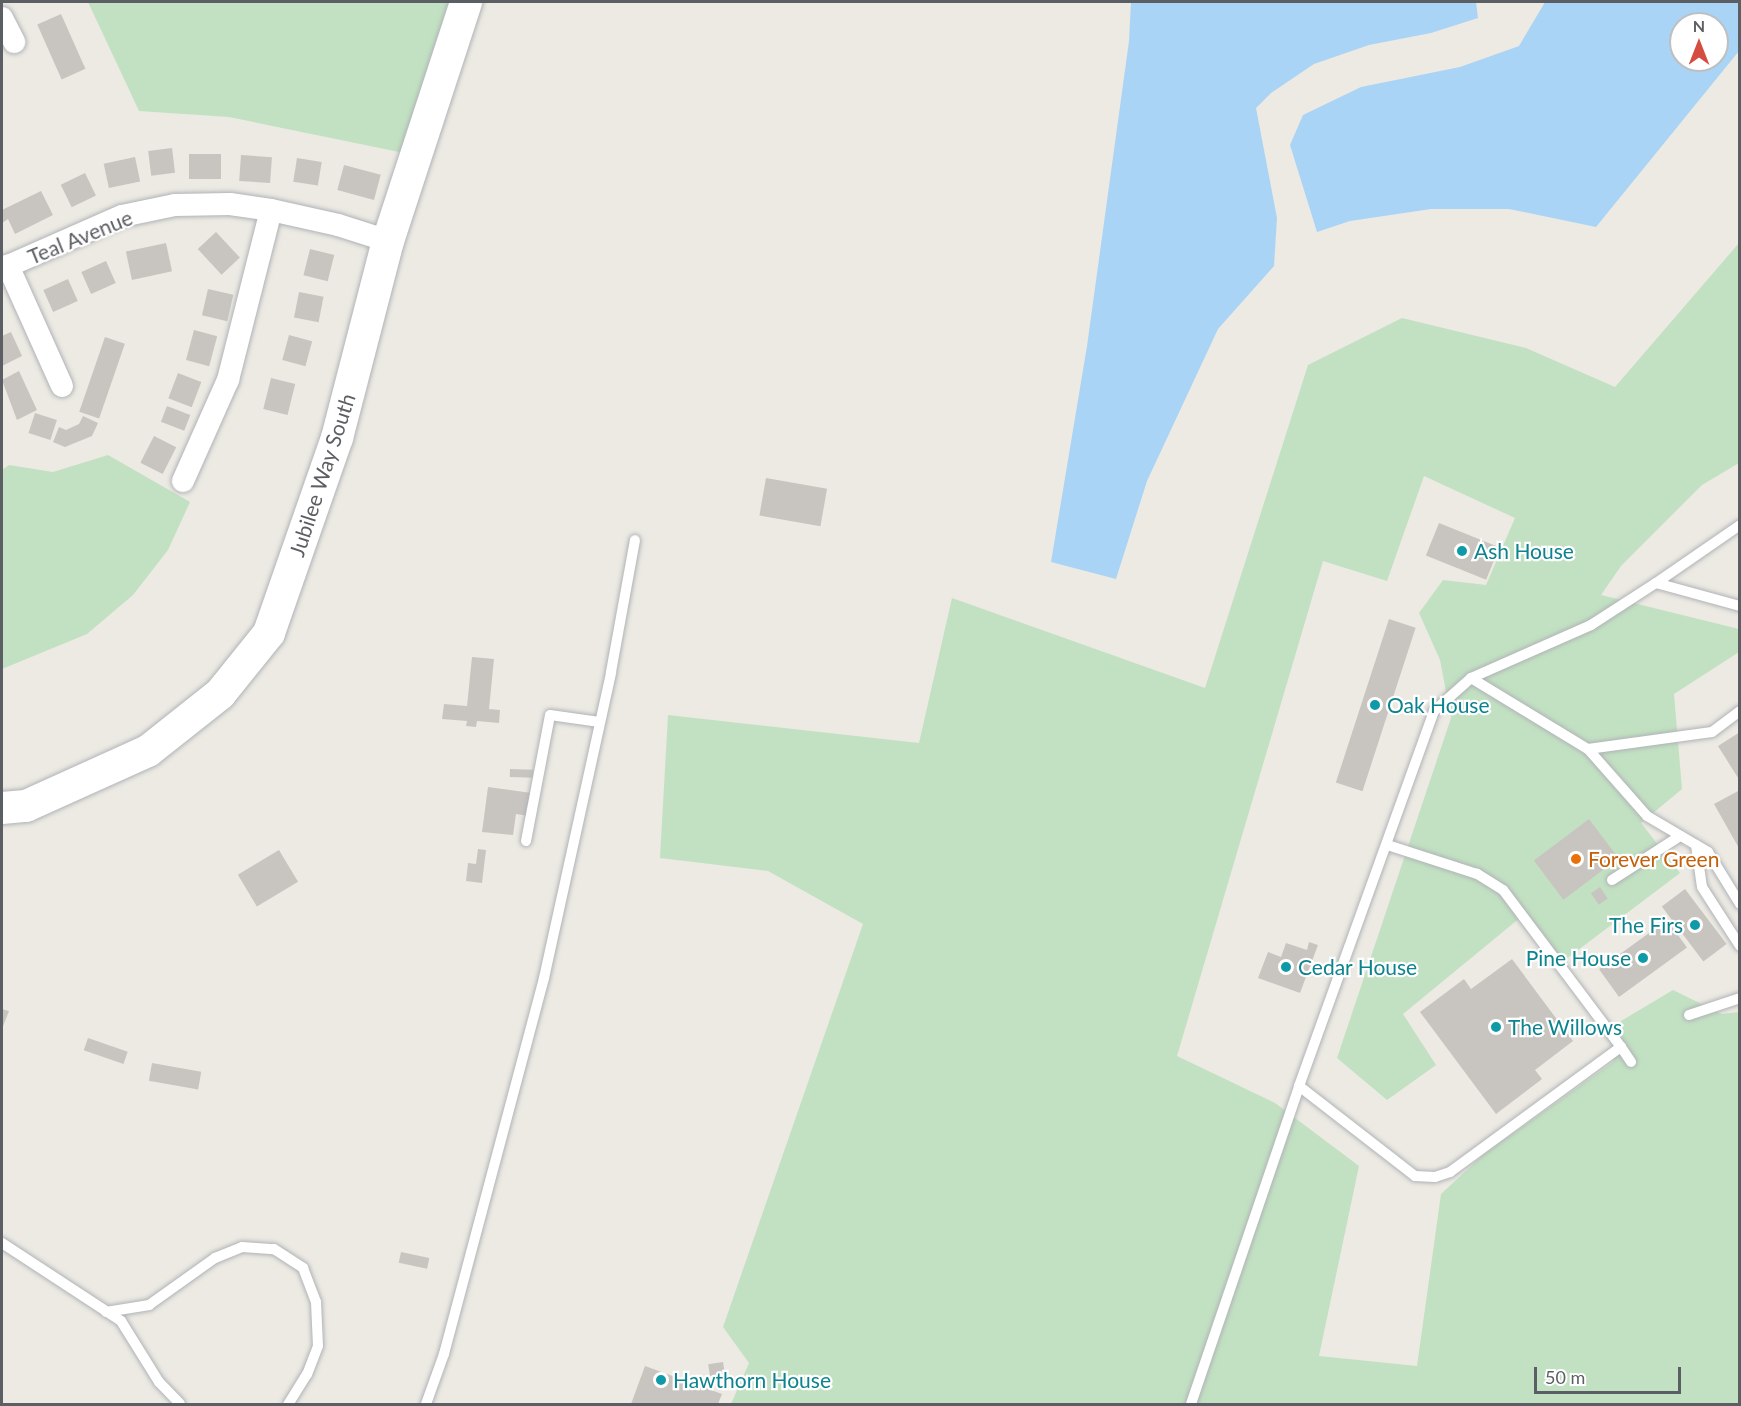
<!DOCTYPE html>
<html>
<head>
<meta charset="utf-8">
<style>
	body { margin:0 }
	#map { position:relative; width:1741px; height:1406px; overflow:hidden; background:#eceae3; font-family:Lato,sans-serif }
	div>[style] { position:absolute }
	.green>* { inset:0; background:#c2e1c2 }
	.water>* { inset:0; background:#aad4f5 }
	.building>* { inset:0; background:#c8c5c0; transform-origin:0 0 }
	.roads { filter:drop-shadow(0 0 2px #b0b3b7) drop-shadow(0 0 2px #b0b3b7) }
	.lane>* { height:10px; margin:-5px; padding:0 5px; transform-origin:5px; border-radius:5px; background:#fff }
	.street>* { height:22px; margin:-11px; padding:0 11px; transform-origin:11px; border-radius:11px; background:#fff }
	.secondary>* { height:32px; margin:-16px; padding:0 16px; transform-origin:16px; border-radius:16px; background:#fff }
	.dots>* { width:16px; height:16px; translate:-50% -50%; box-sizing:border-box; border:3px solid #fff; border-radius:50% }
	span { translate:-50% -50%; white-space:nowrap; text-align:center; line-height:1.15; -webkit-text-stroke:4.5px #fff; paint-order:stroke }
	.street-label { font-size:21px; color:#5b5e62 }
	.culture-label { font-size:21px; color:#0d838f }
	.left { translate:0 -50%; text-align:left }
	.right { translate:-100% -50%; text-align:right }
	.food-label { font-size:21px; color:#c56008 }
	.frame { position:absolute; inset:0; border:3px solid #5b5e62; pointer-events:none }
	.north { position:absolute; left:1669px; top:12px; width:60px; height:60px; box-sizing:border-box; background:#fff; border:2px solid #bdbfc0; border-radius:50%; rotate:0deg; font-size:16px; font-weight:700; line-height:24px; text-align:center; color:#5b5e62 }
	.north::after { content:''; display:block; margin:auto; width:21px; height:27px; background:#d54d40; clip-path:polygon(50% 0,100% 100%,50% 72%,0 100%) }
	.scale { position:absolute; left:1534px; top:1367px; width:147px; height:27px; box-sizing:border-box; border:3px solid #5b5e62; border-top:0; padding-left:8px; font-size:18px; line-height:21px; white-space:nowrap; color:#5b5e62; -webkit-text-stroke:4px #fff; paint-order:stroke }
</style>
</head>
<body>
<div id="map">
	<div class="green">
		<i style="clip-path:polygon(88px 2px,454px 2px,404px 153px,229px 117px,139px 111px)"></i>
		<i style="clip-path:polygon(1739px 243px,1739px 463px,1702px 485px,1621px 566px,1601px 595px,1739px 629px,1739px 652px,1674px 694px,1682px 789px,1641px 823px,1680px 873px,1557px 966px,1521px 917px,1403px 1014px,1436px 1065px,1387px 1100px,1337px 1058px,1451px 718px,1440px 660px,1419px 613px,1443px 580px,1486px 585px,1515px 518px,1424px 476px,1387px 581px,1323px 561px,1177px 1056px,1275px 1103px,1359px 1166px,1319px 1356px,1417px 1366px,1441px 1194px,1483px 1155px,1613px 1062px,1621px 1021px,1673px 990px,1722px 1014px,1739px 1012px,1739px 1404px,731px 1404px,749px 1363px,723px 1327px,863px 924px,768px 871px,660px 858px,668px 715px,919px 743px,952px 598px,1205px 688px,1308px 365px,1402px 318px,1526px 348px,1615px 387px)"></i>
		<i style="clip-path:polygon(108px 455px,190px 502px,168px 550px,133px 595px,87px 634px,2px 669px,2px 470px,9px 465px,53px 472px)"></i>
	</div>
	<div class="water">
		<i style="clip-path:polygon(1131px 2px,1476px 2px,1478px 18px,1431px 33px,1369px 45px,1314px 64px,1271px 93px,1256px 108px,1277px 218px,1274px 266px,1218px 329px,1147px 481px,1116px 579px,1051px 562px,1087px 346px,1129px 41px)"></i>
		<i style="clip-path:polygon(evenodd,1545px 2px,1739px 2px,1739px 51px,1596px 227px,1509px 209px,1431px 209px,1350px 221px,1317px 232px,1290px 145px,1303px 115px,1361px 87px,1460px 67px,1519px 46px,1545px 2px,1681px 24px,1717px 24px,1717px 60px,1681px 60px,1681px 24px)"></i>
	</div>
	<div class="building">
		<i style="left:61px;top:14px;width:60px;height:26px;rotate:66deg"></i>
		<i style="left:172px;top:148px;width:25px;height:24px;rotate:83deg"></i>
		<i style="left:189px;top:154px;width:32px;height:25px"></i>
		<i style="left:241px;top:155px;width:31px;height:26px;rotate:4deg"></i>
		<i style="left:135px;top:157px;width:25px;height:32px;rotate:78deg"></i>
		<i style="left:297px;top:158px;width:25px;height:24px;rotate:9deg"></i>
		<i style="left:344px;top:165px;width:38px;height:26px;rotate:15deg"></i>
		<i style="left:85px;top:173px;width:25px;height:27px;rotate:64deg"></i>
		<i style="clip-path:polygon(41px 191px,53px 215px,15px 234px,8px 219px,2px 223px,2px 210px)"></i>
		<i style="left:216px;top:232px;width:35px;height:25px;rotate:47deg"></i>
		<i style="left:166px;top:243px;width:29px;height:41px;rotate:78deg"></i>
		<i style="left:310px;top:249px;width:25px;height:27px;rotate:14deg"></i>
		<i style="left:106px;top:261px;width:24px;height:27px;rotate:66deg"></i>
		<i style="left:68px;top:279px;width:24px;height:27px;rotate:66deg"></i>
		<i style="left:208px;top:289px;width:26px;height:27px;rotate:13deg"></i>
		<i style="left:299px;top:292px;width:25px;height:26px;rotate:11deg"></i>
		<i style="left:194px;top:330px;width:24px;height:31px;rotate:15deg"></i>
		<i style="clip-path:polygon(11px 332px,22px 356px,2px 366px,2px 336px)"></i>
		<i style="left:289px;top:335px;width:24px;height:26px;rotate:15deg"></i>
		<i style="left:105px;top:337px;width:21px;height:79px;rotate:19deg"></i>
		<i style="clip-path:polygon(19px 371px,37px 410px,17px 420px,2px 380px)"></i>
		<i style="left:178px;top:373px;width:25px;height:27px;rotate:21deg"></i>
		<i style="left:271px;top:378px;width:25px;height:32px;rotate:14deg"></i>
		<i style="left:167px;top:406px;width:25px;height:17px;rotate:21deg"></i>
		<i style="left:35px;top:413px;width:23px;height:21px;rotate:18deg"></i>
		<i style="clip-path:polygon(83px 416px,98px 423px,92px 436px,65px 447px,53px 442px,59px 427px,66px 430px,79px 424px)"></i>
		<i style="left:154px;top:436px;width:25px;height:30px;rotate:27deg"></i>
		<i style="left:766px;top:478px;width:62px;height:38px;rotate:10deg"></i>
		<i style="left:1439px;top:523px;width:65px;height:35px;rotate:22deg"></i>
		<i style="left:1389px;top:619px;width:28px;height:172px;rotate:18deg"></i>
		<i style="clip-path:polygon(472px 657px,494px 659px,489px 709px,500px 710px,499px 723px,477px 721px,476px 727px,466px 726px,467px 721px,442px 719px,444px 704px,467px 706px)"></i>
		<i style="clip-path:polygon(1740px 732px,1740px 781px,1718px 746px)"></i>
		<i style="left:510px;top:769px;width:23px;height:8px;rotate:2deg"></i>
		<i style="clip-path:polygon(488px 787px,532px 793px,529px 816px,516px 814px,513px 835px,482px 832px)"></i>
		<i style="clip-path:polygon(1740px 790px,1740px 850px,1714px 804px)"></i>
		<i style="left:1589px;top:819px;width:49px;height:69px;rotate:53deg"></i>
		<i style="clip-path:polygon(478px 849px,486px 850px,482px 883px,466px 881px,468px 863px,476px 864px)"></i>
		<i style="left:279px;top:850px;width:37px;height:48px;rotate:59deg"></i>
		<i style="left:1600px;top:887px;width:14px;height:11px;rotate:56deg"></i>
		<i style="left:1685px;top:889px;width:69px;height:29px;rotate:53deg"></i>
		<i style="left:1667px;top:920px;width:34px;height:84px;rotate:54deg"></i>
		<i style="clip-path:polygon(1309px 942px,1318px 945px,1300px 993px,1258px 978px,1268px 952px,1281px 957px,1286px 943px,1307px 950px)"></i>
		<i style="clip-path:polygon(1512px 959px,1573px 1041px,1535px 1070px,1542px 1079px,1496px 1114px,1420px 1012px,1464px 979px,1471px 989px)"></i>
		<i style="clip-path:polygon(2px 1009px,9px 1011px,2px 1029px)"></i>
		<i style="left:88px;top:1038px;width:42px;height:13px;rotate:19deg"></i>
		<i style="left:152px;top:1063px;width:50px;height:18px;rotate:10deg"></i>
		<i style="left:401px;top:1252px;width:29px;height:11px;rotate:12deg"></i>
		<i style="left:723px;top:1362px;width:12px;height:15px;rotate:81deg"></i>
		<i style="clip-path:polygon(645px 1366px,722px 1394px,718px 1404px,631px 1404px)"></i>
	</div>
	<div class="roads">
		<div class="lane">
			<i style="left:1656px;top:583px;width:102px;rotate:-34.6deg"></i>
			<i style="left:1471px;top:678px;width:137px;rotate:31.3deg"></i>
			<i style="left:1588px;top:749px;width:125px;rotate:-7.8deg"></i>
			<i style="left:1712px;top:732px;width:35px;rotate:-37deg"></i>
			<i style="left:1588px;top:749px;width:89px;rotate:48.6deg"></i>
			<i style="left:1647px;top:816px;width:71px;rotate:30.5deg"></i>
			<i style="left:1708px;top:852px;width:61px;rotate:58.4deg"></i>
			<i style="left:526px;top:841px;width:128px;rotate:-79.2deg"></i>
			<i style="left:550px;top:715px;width:50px;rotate:8deg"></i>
			<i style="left:1696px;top:845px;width:42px;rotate:81.9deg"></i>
			<i style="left:1702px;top:887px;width:70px;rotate:57.2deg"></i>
			<i style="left:1612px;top:880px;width:81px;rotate:-32.9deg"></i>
			<i style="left:1689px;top:1015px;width:54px;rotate:-18.4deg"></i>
			<i style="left:1621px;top:1047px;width:18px;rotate:56deg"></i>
			<i style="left:1299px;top:1086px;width:147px;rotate:37.8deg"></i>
			<i style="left:1415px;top:1176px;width:20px;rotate:3deg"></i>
			<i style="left:1435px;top:1177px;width:16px;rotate:-18deg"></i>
			<i style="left:1450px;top:1172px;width:212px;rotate:-36.2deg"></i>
			<i style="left:1621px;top:1047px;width:196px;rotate:-126.9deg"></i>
			<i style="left:1503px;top:890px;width:31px;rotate:-148deg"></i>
			<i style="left:1477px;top:874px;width:94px;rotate:-162deg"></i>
			<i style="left:2px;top:1243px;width:142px;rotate:33.2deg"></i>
			<i style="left:121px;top:1321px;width:72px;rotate:58.1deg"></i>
			<i style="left:159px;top:1382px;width:30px;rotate:46deg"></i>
			<i style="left:106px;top:1312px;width:44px;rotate:-9.2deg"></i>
			<i style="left:149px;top:1305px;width:81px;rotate:-35.5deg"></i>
			<i style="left:215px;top:1258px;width:29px;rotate:-22deg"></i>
			<i style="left:242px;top:1247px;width:32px;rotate:4deg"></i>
			<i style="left:274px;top:1249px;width:35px;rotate:33deg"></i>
			<i style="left:303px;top:1268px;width:36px;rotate:69deg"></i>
			<i style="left:316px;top:1302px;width:44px;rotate:87.4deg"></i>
			<i style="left:318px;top:1346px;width:30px;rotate:111deg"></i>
			<i style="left:307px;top:1374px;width:36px;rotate:122deg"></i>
			<i style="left:426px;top:1404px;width:53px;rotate:-70.2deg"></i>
			<i style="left:444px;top:1354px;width:389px;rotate:-75.1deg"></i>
			<i style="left:544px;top:978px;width:313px;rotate:-77.6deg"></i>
			<i style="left:611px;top:672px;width:134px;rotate:-79.7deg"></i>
			<i style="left:1191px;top:1404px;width:336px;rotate:-71.2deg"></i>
			<i style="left:1299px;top:1086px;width:399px;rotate:-70.2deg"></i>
			<i style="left:1434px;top:711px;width:50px;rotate:-41.7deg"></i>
			<i style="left:1471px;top:678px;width:131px;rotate:-23.8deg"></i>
			<i style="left:1591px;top:625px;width:77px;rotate:-32.9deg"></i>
			<i style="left:1656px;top:583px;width:87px;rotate:15.3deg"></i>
		</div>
		<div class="street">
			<i style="left:2px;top:18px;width:27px;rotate:63deg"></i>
			<i style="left:62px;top:386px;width:132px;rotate:-114.2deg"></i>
			<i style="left:8px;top:266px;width:124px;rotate:-23.7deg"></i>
			<i style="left:122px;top:216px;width:54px;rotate:-11.7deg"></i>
			<i style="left:175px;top:205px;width:55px;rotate:-1deg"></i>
			<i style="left:230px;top:204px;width:41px;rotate:8.3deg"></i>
			<i style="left:271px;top:210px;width:69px;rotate:12.6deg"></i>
			<i style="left:338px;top:225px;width:52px;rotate:17.7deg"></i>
			<i style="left:183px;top:481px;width:111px;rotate:-66deg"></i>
			<i style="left:228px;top:380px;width:175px;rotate:-75.8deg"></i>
		</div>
		<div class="secondary">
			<i style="left:2px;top:808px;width:24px;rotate:-5deg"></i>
			<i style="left:26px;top:806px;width:134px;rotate:-24.3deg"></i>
			<i style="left:148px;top:751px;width:92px;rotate:-38.4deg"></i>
			<i style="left:220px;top:694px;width:78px;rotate:-51.2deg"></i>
			<i style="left:269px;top:633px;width:207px;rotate:-70.8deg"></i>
			<i style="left:337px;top:438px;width:203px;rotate:-75.5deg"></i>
			<i style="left:388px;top:241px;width:251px;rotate:-71.9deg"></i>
		</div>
	</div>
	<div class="dots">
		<i style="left:1462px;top:551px;background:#0f9aa8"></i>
		<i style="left:1375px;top:705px;background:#0f9aa8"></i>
		<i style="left:1576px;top:859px;background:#e8710a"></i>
		<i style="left:1695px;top:925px;background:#0f9aa8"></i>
		<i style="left:1643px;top:958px;background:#0f9aa8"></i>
		<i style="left:1286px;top:967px;background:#0f9aa8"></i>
		<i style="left:1496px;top:1027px;background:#0f9aa8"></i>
		<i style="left:661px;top:1380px;background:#0f9aa8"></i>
	</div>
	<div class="street-label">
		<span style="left:80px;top:237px;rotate:-22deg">Teal Avenue</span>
		<span style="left:322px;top:475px;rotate:-72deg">Jubilee Way South</span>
	</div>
	<div class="culture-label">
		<span class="left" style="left:1474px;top:551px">Ash House</span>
		<span class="left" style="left:1387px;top:705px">Oak House</span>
		<span class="right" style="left:1683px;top:925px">The Firs</span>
		<span class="right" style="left:1631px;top:958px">Pine House</span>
		<span class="left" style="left:1298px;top:967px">Cedar House</span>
		<span class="left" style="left:1508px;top:1027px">The Willows</span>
		<span class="left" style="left:673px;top:1380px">Hawthorn House</span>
	</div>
	<div class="food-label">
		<span class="left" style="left:1588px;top:859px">Forever Green</span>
	</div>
	<div class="frame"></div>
	<div class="north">N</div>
	<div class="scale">50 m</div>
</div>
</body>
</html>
